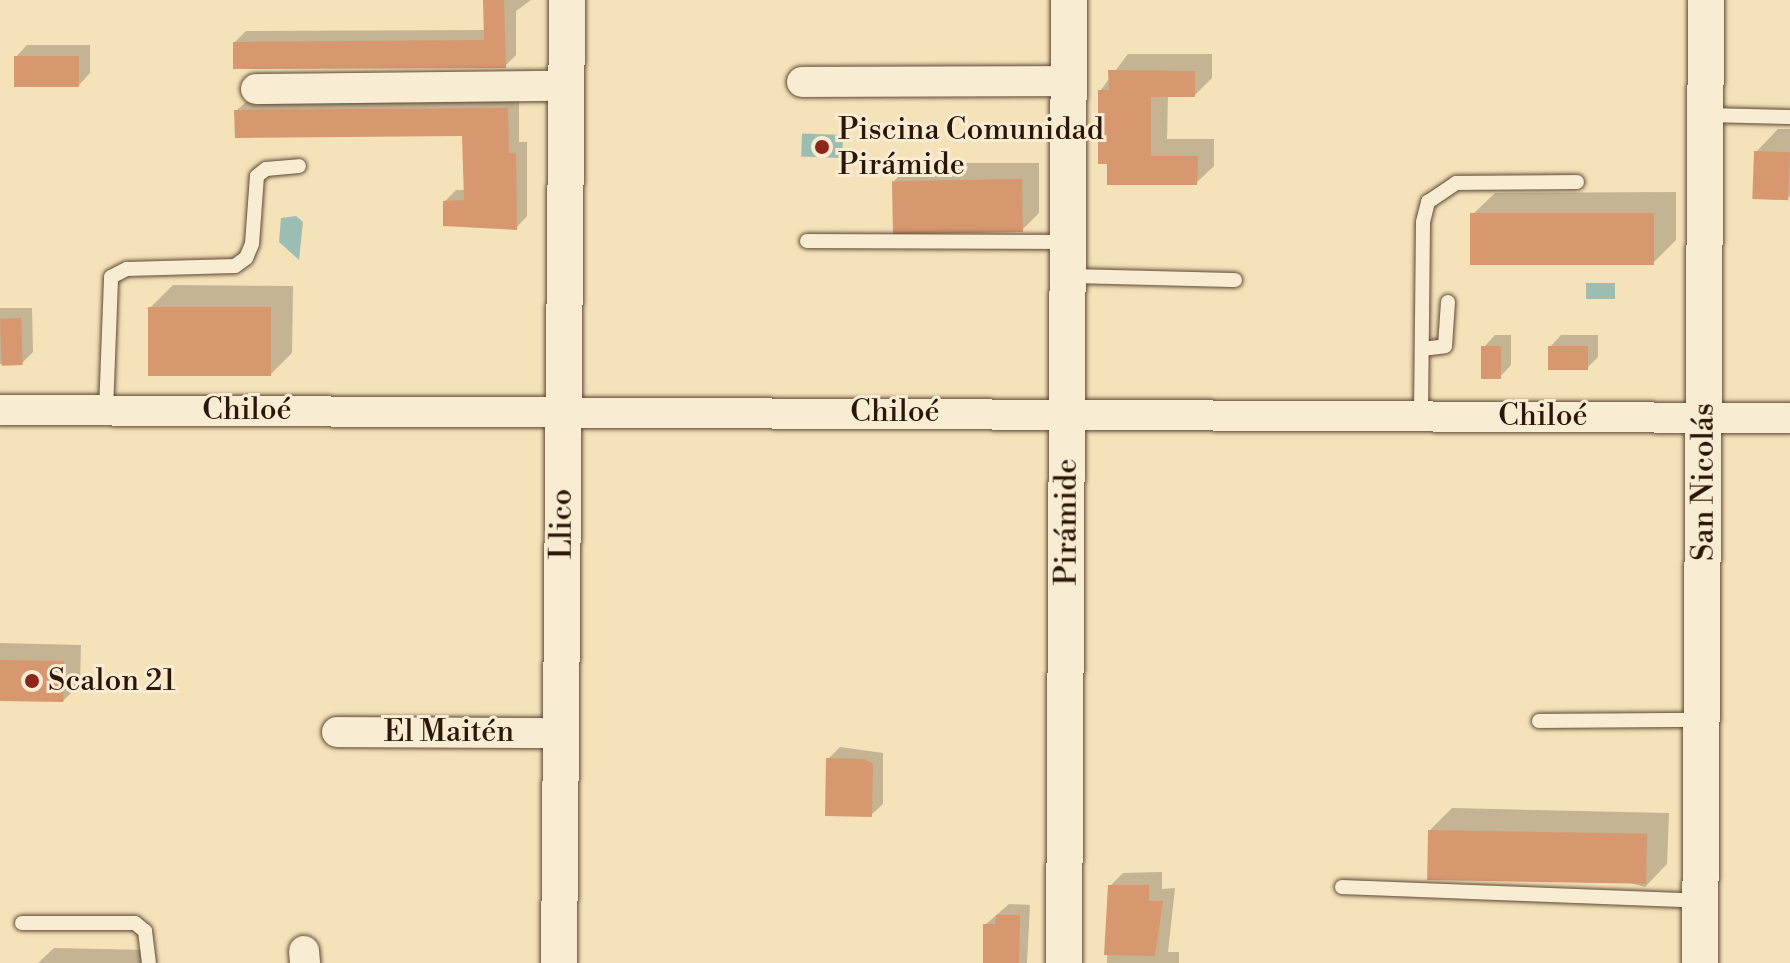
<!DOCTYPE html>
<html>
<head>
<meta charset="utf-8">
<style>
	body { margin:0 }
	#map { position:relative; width:1790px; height:963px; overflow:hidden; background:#f5e2b9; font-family:"Libre Bodoni",serif }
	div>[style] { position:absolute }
	.water>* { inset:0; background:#9cbdb2; transform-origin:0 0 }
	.shadow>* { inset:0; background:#0003 }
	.building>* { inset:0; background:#d7976f; transform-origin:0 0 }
	.roads { filter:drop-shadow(0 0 2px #5e4835) drop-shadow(0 0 2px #5e4835) }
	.service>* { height:14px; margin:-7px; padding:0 7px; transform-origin:7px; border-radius:7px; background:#f8ecd2 }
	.minor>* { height:30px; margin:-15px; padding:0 15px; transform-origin:15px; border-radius:15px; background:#f8ecd2 }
	.tertiary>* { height:36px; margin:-18px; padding:0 18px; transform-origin:18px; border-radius:18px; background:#f8ecd2 }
	.dots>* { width:22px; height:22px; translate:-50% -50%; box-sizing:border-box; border:4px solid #f8ecd2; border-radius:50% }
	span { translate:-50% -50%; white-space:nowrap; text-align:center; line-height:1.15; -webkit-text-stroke:6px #f8ecd2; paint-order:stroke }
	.poi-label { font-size:30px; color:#2c1509 }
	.left { translate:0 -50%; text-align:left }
	.street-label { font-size:30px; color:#2c1509 }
</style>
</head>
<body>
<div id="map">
	<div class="water">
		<i style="left:843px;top:135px;width:23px;height:41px;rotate:92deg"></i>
		<i style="clip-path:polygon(296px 216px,303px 222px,299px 260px,279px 242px,281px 218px)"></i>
		<i style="left:1586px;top:283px;width:29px;height:16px"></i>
	</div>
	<div class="shadow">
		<i style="clip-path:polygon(485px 0,531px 0,516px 11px,516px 55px,505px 66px,235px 42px,246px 31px,486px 30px)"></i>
		<i style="clip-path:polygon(27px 45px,90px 45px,90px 73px,79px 85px,16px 57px)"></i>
		<i style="clip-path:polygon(1128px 54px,1212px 54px,1212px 78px,1195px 95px,1168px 95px,1167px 139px,1214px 139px,1214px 166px,1196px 183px,1109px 183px,1100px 91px)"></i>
		<i style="clip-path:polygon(519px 97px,519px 142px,527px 142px,527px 216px,516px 228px,445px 201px,456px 190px,465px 190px,464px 134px,236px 111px,248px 100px)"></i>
		<i style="clip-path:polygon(1778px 129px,1790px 129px,1790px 198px,1756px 152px)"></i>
		<i style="clip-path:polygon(912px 163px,1039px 163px,1039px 213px,1022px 230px,894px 181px)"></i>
		<i style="clip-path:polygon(1676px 192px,1676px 240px,1653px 263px,1472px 215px,1495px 193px)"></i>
		<i style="clip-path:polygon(173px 285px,293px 286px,292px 353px,270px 375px,150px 308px)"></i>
		<i style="clip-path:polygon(0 308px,32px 308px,33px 352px,22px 363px,0 364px)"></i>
		<i style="clip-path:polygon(1495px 335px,1511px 335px,1511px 365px,1500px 377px,1484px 347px)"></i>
		<i style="clip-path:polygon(1561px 335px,1598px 335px,1598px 357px,1587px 368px,1550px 347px)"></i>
		<i style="clip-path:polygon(0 643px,81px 645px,80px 684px,63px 701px,0 699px)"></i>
		<i style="clip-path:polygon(840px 747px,883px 753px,883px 804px,871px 815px,828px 759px)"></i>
		<i style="clip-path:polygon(1452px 808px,1669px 813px,1667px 864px,1645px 887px,1430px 830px)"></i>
		<i style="clip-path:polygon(1162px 872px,1162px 889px,1175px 888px,1168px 952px,1179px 952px,1179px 963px,1107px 963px,1110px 886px,1123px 873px)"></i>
		<i style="clip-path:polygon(1009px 904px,1030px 905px,1027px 963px,984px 963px,985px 925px)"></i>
		<i style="clip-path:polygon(54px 948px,149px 950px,149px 963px,38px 963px)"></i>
	</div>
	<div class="building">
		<i style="clip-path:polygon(483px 0,504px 0,506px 68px,233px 69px,233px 42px,484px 40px)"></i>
		<i style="left:14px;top:56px;width:65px;height:31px"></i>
		<i style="clip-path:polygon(1108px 70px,1195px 71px,1195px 97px,1151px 97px,1151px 156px,1198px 156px,1197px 185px,1107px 185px,1107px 164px,1098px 164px,1098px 90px,1109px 90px)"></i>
		<i style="clip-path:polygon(508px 108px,509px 153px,516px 153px,517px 230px,443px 226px,443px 201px,464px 200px,462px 136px,235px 138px,234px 110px)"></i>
		<i style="left:1754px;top:151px;width:36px;height:48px;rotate:2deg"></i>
		<i style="left:1022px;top:179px;width:53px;height:130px;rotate:89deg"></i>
		<i style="left:1654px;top:213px;width:52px;height:184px;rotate:90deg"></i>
		<i style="left:148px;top:307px;width:123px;height:69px"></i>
		<i style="left:21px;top:318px;width:47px;height:21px;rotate:88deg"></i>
		<i style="left:1481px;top:346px;width:20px;height:33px"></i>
		<i style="left:1548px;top:346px;width:40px;height:24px"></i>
		<i style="left:0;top:660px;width:64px;height:41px;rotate:1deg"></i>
		<i style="clip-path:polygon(826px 758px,864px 759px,873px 764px,872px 817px,825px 816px)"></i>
		<i style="left:1428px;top:830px;width:219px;height:50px;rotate:1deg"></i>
		<i style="clip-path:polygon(1108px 885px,1149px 885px,1149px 901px,1163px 901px,1155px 956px,1104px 955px)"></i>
		<i style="clip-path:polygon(996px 915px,1020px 915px,1019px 963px,983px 963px,983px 924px,995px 924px)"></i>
	</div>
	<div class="roads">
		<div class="service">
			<i style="left:1706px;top:115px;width:84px;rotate:1.4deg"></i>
			<i style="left:807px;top:241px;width:260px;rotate:0.2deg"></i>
			<i style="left:1069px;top:276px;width:166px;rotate:1.4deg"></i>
			<i style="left:1422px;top:349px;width:23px;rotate:-7deg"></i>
			<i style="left:1445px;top:346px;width:44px;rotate:-86.1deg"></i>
			<i style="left:106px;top:410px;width:133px;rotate:-87.8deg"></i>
			<i style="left:111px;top:277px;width:18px;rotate:-27deg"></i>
			<i style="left:127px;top:269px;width:108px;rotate:-1.6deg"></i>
			<i style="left:235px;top:266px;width:14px;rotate:-36deg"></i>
			<i style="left:246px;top:258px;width:15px;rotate:-67deg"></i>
			<i style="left:252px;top:244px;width:68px;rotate:-85.8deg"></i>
			<i style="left:257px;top:176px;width:11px;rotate:-38deg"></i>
			<i style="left:266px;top:169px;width:33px;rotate:-5deg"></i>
			<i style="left:1421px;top:415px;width:193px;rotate:-89.4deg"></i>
			<i style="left:1423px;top:222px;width:21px;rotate:-76deg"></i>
			<i style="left:1428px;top:202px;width:34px;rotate:-34deg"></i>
			<i style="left:1456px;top:183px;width:121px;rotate:-0.5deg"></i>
			<i style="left:1539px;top:721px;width:163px;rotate:-0.4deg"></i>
			<i style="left:1342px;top:887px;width:358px;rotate:2.2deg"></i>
			<i style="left:22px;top:923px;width:113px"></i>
			<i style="left:135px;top:923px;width:13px;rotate:39deg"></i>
			<i style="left:145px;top:931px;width:32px;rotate:83deg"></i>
		</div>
		<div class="minor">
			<i style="left:802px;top:82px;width:267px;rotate:-0.2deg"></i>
			<i style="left:256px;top:89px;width:310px;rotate:-0.6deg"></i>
			<i style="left:0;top:410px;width:1790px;rotate:0.26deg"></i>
			<i style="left:337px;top:732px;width:224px;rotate:0.3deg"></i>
			<i style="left:304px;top:951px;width:12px;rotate:85deg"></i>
		</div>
		<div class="tertiary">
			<i style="left:559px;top:963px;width:963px;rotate:-89.52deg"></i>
			<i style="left:1064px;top:963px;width:963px;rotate:-89.7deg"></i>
			<i style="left:1700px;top:963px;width:963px;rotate:-89.64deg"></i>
		</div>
	</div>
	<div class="dots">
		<i style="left:822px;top:147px;background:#8f2418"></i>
		<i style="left:32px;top:681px;background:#8f2418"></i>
	</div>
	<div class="poi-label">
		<span class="left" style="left:838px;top:147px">Piscina Comunidad<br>Pirámide</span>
		<span class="left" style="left:48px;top:681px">Scalon 21</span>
	</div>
	<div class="street-label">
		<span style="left:247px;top:410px">Chiloé</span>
		<span style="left:895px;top:412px">Chiloé</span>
		<span style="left:1543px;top:416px">Chiloé</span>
		<span style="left:1704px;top:482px;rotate:-90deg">San Nicolás</span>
		<span style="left:1067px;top:522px;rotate:-90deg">Pirámide</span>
		<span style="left:562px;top:524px;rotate:-90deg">Llico</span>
		<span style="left:449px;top:732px">El Maitén</span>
	</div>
</div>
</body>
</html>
